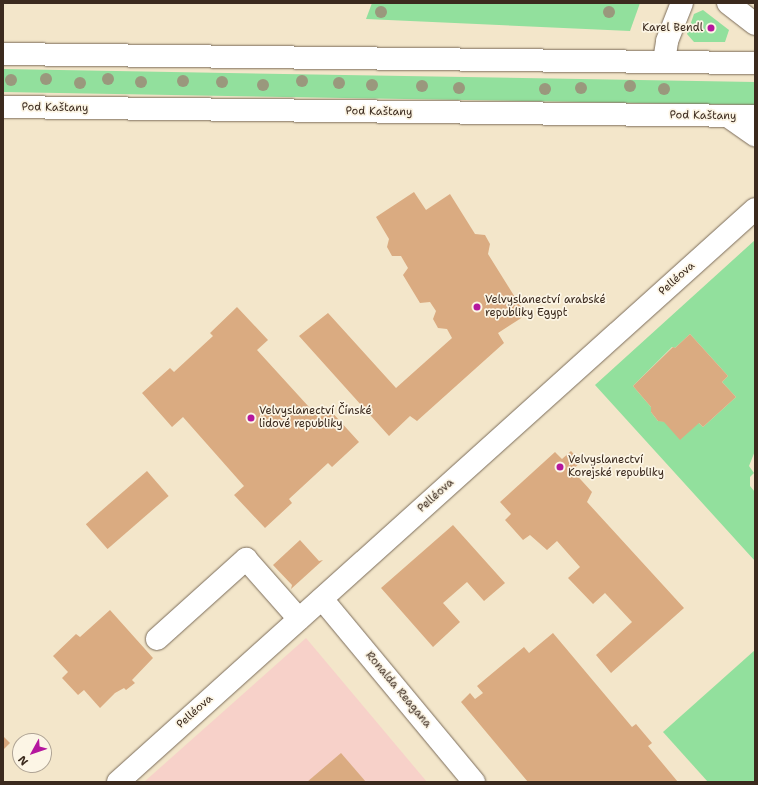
<!DOCTYPE html>
<html>
<head>
<meta charset="utf-8">
<style>
	body { margin:0 }
	#map { position:relative; width:758px; height:785px; overflow:hidden; background:#f3e6ca; font-family:"Shantell Sans",sans-serif }
	div>[style] { position:absolute }
	.built>* { inset:0; background:#f7d1c9 }
	.green>* { inset:0; background:#92e09d; transform-origin:0 0 }
	.building>* { inset:0; background:#daab81; transform-origin:0 0 }
	.roads { filter:drop-shadow(0 0 1px #7b6c5a) drop-shadow(0 0 1px #7b6c5a) }
	.minor>* { height:22px; margin:-11px; padding:0 11px; transform-origin:11px; border-radius:11px; background:#fff }
	.major>* { height:22px; margin:-11px; padding:0 11px; transform-origin:11px; border-radius:11px; background:#fff }
	.trees>* { width:12px; height:12px; margin:-6px; border-radius:50%; background:#9a987d }
	.dots>* { width:11px; height:11px; translate:-50% -50%; box-sizing:border-box; border:2px solid #fcf5e5; border-radius:50% }
	span { translate:-50% -50%; white-space:nowrap; text-align:center; line-height:1.15; -webkit-text-stroke:3.5px #fcf5e5; paint-order:stroke }
	.poi-label { font-size:11px; color:#3b2a1e }
	.right { translate:-100% -50%; text-align:right }
	.left { translate:0 -50%; text-align:left }
	.street-label { font-size:11px; color:#3b2a1e }
	.frame { position:absolute; inset:0; border:4px solid #3b2a1e; pointer-events:none }
	.north { position:absolute; left:12px; top:733px; width:40px; height:40px; box-sizing:border-box; background:#fcf5e5; border:1px solid #afa495; border-radius:50%; rotate:230deg; font-size:11px; font-weight:700; line-height:16px; text-align:center; color:#3b2a1e }
	.north::after { content:''; display:block; margin:auto; width:14px; height:18px; background:#b5179e; clip-path:polygon(50% 0,100% 100%,50% 72%,0 100%) }
</style>
</head>
<body>
<div id="map">
	<div class="built">
		<i style="clip-path:polygon(306px 638px,427px 782px,144px 782px)"></i>
	</div>
	<div class="green">
		<i style="clip-path:polygon(372px 3px,640px 3px,630px 31px,366px 19px)"></i>
		<i style="clip-path:polygon(703px 10px,729px 30px,725px 42px,694px 42px,687px 34px,694px 14px)"></i>
		<i style="left:3px;top:69px;width:752px;height:23px;rotate:1deg"></i>
		<i style="clip-path:polygon(evenodd,755px 240px,755px 451px,749px 466px,754px 473px,750px 477px,750px 486px,755px 492px,755px 561px,595px 385px,755px 240px,690px 334px,728px 376px,722px 382px,736px 397px,703px 427px,699px 423px,658px 421px,651px 412px,651px 407px,633px 386px,672px 347px,675px 348px,690px 334px)"></i>
		<i style="clip-path:polygon(755px 650px,755px 782px,708px 782px,663px 732px)"></i>
	</div>
	<div class="building">
		<i style="clip-path:polygon(414px 192px,426px 210px,450px 194px,475px 234px,485px 235px,490px 244px,488px 254px,526px 315px,498px 333px,504px 343px,417px 421px,410px 416px,389px 436px,299px 336px,328px 313px,396px 388px,452px 338px,447px 329px,438px 328px,433px 319px,436px 311px,430px 302px,420px 303px,403px 275px,408px 268px,401px 256px,392px 256px,387px 247px,389px 239px,376px 217px)"></i>
		<i style="clip-path:polygon(237px 307px,268px 340px,257px 350px,319px 418px,329px 409px,359px 442px,332px 467px,328px 463px,289px 499px,292px 503px,265px 528px,234px 495px,244px 486px,183px 417px,172px 427px,142px 393px,170px 368px,174px 372px,213px 336px,210px 333px)"></i>
		<i style="clip-path:polygon(690px 334px,728px 376px,722px 382px,736px 397px,703px 427px,699px 423px,680px 440px,664px 422px,658px 421px,651px 412px,651px 407px,633px 386px,673px 347px,675px 348px)"></i>
		<i style="clip-path:polygon(571px 451px,581px 462px,572px 470px,592px 492px,587px 502px,684px 608px,611px 673px,596px 655px,632px 622px,605px 593px,593px 604px,568px 578px,580px 567px,557px 541px,547px 550px,530px 535px,523px 540px,505px 520px,511px 514px,500px 502px,555px 452px,562px 459px)"></i>
		<i style="left:147px;top:471px;width:33px;height:81px;rotate:49deg"></i>
		<i style="clip-path:polygon(453px 525px,505px 583px,484px 601px,467px 582px,443px 603px,460px 622px,433px 647px,381px 588px)"></i>
		<i style="clip-path:polygon(300px 540px,319px 561px,323px 560px,291px 589px,292px 585px,273px 565px)"></i>
		<i style="clip-path:polygon(110px 610px,153px 658px,132px 680px,135px 683px,126px 690px,124px 688px,115px 693px,100px 708px,84px 690px,78px 695px,62px 678px,68px 672px,53px 656px,76px 634px,80px 637px)"></i>
		<i style="clip-path:polygon(553px 633px,632px 727px,636px 724px,652px 743px,648px 746px,678px 782px,528px 782px,461px 702px,470px 693px,475px 699px,483px 693px,477px 686px,524px 647px,529px 653px)"></i>
		<i style="clip-path:polygon(3px 736px,10px 743px,3px 750px)"></i>
		<i style="clip-path:polygon(341px 753px,366px 782px,307px 782px)"></i>
	</div>
	<div class="roads">
		<div class="minor">
			<i style="left:728px;top:3px;width:34px;rotate:38deg"></i>
			<i style="left:664px;top:61px;width:20px;rotate:-81deg"></i>
			<i style="left:667px;top:41px;width:41px;rotate:-68.5deg"></i>
			<i style="left:322px;top:599px;width:238px;rotate:50.3deg"></i>
			<i style="left:157px;top:639px;width:120px;rotate:-42deg"></i>
			<i style="left:246px;top:559px;width:80px;rotate:48.5deg"></i>
			<i style="left:118px;top:782px;width:857px;rotate:-41.97deg"></i>
		</div>
		<div class="major">
			<i style="left:3px;top:54px;width:752px;rotate:0.69deg"></i>
			<i style="left:3px;top:107px;width:752px;rotate:0.69deg"></i>
			<i style="left:729px;top:117px;width:32px;rotate:35deg"></i>
		</div>
	</div>
	<div class="trees">
		<i style="left:381px;top:12px"></i>
		<i style="left:609px;top:12px"></i>
		<i style="left:46px;top:79px"></i>
		<i style="left:108px;top:79px"></i>
		<i style="left:11px;top:80px"></i>
		<i style="left:183px;top:81px"></i>
		<i style="left:302px;top:81px"></i>
		<i style="left:141px;top:82px"></i>
		<i style="left:222px;top:82px"></i>
		<i style="left:80px;top:83px"></i>
		<i style="left:339px;top:83px"></i>
		<i style="left:263px;top:85px"></i>
		<i style="left:372px;top:85px"></i>
		<i style="left:422px;top:86px"></i>
		<i style="left:630px;top:86px"></i>
		<i style="left:459px;top:88px"></i>
		<i style="left:581px;top:88px"></i>
		<i style="left:545px;top:89px"></i>
		<i style="left:664px;top:89px"></i>
	</div>
	<div class="dots">
		<i style="left:711px;top:28px;background:#b5179e"></i>
		<i style="left:477px;top:307px;background:#b5179e"></i>
		<i style="left:251px;top:418px;background:#b5179e"></i>
		<i style="left:560px;top:467px;background:#b5179e"></i>
	</div>
	<div class="poi-label">
		<span class="right" style="left:703px;top:28px">Karel Bendl</span>
		<span class="left" style="left:485px;top:307px">Velvyslanectví arabské<br>republiky Egypt</span>
		<span class="left" style="left:259px;top:418px">Velvyslanectví Čínské<br>lidové republiky</span>
		<span class="left" style="left:568px;top:467px">Velvyslanectví<br>Korejské republiky</span>
	</div>
	<div class="street-label">
		<span style="left:55px;top:108px;rotate:1deg">Pod Kaštany</span>
		<span style="left:379px;top:112px;rotate:1deg">Pod Kaštany</span>
		<span style="left:703px;top:116px;rotate:1deg">Pod Kaštany</span>
		<span style="left:677px;top:279px;rotate:-42deg">Pelléova</span>
		<span style="left:436px;top:496px;rotate:-42deg">Pelléova</span>
		<span style="left:398px;top:690px;rotate:50deg">Ronalda Reagana</span>
		<span style="left:195px;top:712px;rotate:-42deg">Pelléova</span>
	</div>
	<div class="frame"></div>
	<div class="north">N</div>
</div>
</body>
</html>
